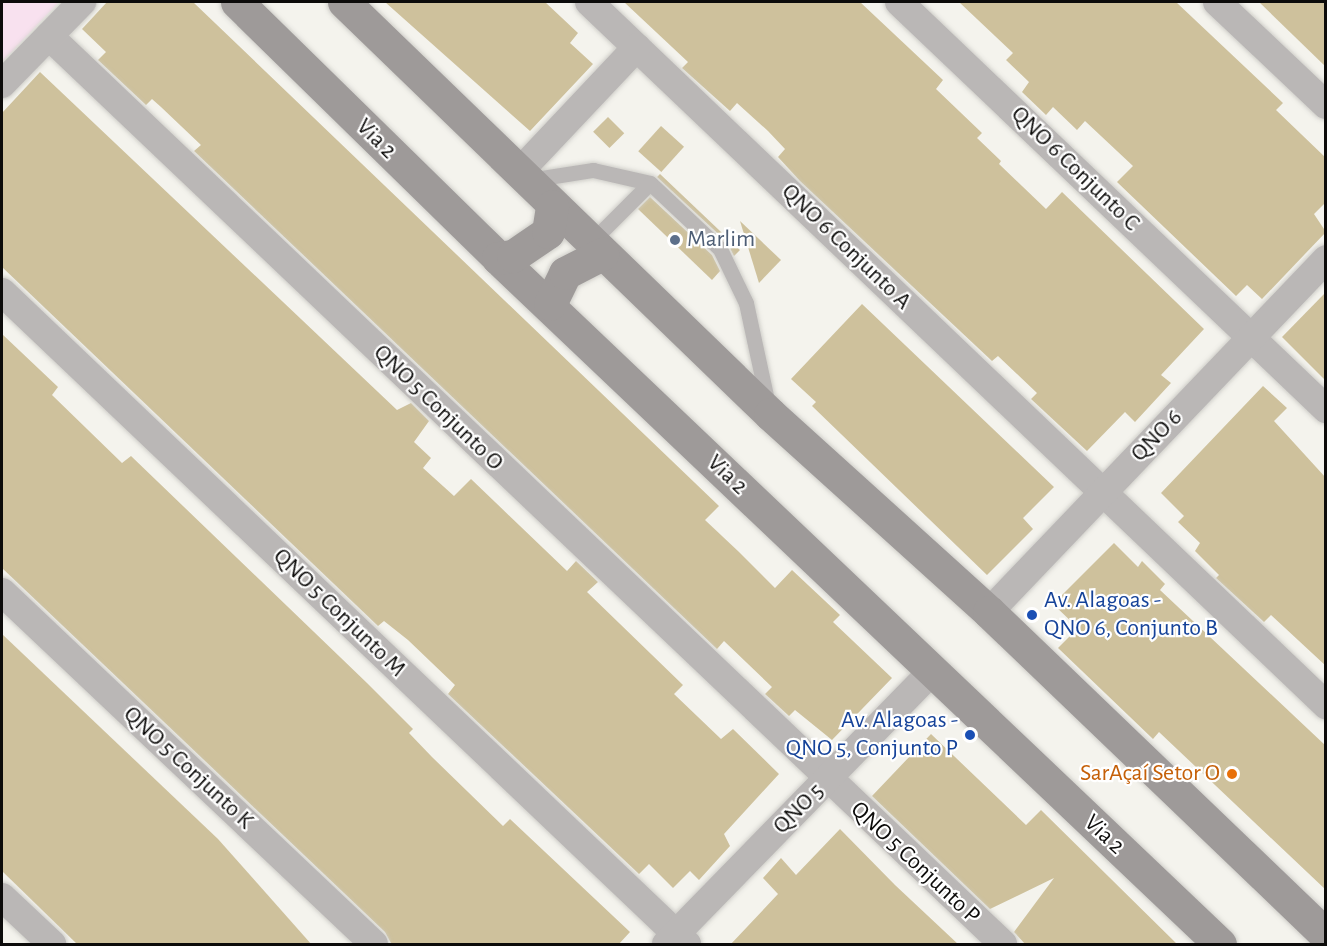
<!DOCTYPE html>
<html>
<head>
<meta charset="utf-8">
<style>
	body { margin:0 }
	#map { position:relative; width:1327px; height:946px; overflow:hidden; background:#f4f3ed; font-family:"Alegreya Sans",sans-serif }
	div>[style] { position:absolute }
	.commercial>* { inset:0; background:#f8e1ef }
	.building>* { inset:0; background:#cec19c; transform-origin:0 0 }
	.roads { filter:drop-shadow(0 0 2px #cfcec9) drop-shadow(0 0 2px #cfcec9) }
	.service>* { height:15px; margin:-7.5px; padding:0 7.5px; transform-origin:7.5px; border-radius:7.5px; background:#bab7b6 }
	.minor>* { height:28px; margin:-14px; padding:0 14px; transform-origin:14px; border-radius:14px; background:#bab7b6 }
	.secondary>* { height:33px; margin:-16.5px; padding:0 16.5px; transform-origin:16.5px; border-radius:16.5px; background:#9e9a99 }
	.dots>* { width:16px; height:16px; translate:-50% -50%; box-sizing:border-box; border:3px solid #fff; border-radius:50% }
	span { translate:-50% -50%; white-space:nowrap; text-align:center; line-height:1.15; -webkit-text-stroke:4.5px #fff; paint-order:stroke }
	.street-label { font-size:24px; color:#0c0b0a }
	.service-label { font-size:24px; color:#4e5e75 }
	.left { translate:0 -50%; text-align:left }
	.transit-label { font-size:24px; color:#164399 }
	.right { translate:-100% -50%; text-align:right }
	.food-label { font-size:24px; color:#c56008 }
	.frame { position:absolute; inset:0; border:3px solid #0c0b0a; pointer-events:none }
</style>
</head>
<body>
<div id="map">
	<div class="commercial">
		<i style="clip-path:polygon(2px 2px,59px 2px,2px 62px)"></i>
	</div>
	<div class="building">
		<i style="clip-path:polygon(107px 2px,193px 2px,719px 506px,705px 520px,739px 552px,775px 588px,792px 570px,840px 615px,833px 622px,892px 678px,832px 740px,795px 710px,789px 716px,765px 694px,772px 687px,724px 641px,717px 649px,194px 151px,201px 145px,161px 107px,152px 99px,146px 105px,98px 60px,106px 52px,82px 29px)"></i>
		<i style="clip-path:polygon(385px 2px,545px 2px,578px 33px,570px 43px,593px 64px,530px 131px)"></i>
		<i style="clip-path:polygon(624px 2px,860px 2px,943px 80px,936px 89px,982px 133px,977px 138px,1001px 161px,999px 164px,1046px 209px,1062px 192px,1204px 329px,1161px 375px,1171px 383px,1135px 422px,1125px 412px,1087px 451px,1031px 399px,1037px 393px,998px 356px,992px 361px,800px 181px,778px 157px,785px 149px,768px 131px,737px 103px,730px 111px,682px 68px,688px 62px)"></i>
		<i style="clip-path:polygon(959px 2px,1176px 2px,1283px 103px,1276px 110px,1326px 158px,1326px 202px,1314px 214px,1326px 232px,1262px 299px,1247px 285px,1236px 296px,1117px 182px,1133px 166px,1085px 121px,1077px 130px,1053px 107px,1046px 115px,1022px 92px,1029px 82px,1006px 60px,1013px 53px)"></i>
		<i style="clip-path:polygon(1259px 2px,1326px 2px,1326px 67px)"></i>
		<i style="clip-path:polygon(40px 72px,397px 410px,411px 403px,429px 421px,414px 442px,431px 458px,423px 468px,454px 496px,471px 479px,567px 571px,576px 561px,598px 582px,587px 592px,683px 685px,674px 694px,721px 739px,733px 729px,779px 774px,724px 834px,730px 846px,699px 880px,690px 871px,673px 888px,649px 864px,639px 874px,448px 694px,455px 685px,408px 640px,384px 621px,378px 626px,2px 267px,2px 113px)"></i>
		<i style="left:608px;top:117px;width:23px;height:21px;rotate:45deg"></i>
		<i style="left:661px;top:126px;width:31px;height:34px;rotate:42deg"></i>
		<i style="clip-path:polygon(660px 174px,740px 250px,734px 256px,727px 242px,657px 177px)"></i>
		<i style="clip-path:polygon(650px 197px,712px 255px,720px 271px,712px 280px,638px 209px)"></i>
		<i style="clip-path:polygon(740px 221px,781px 260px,759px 283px)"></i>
		<i style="clip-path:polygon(1326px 292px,1326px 381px,1282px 337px)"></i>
		<i style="clip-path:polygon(862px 304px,1054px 487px,1023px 518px,1033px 529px,987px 575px,812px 406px,816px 402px,791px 379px)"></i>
		<i style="clip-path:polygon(2px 334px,58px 387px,52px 395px,122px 463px,131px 456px,367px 683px,413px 729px,409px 733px,432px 757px,503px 826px,510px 819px,630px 932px,618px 945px,392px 945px,385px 932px,2px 568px)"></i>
		<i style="clip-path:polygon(1263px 386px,1287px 408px,1274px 421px,1326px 478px,1326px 666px,1271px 615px,1264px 622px,1216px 578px,1219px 575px,1195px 551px,1200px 543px,1178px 522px,1184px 516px,1161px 493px)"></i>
		<i style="clip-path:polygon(1114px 543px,1138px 567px,1142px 561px,1165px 584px,1160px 590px,1326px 746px,1326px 890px,1159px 732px,1153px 739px,1058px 648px,1078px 628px,1053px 604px)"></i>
		<i style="clip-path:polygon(2px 634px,218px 839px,312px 945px,78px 945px,2px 871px)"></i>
		<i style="clip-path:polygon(931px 734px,1026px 825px,1041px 810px,1178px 945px,1026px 945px,1014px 932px,1054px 878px,990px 909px,872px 796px)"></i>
		<i style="clip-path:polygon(840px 829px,895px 885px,959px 945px,730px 945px,778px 894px,763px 878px,781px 858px,796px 875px)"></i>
	</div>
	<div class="roads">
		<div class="service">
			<i style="left:529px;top:180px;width:65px;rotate:-8.9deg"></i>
			<i style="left:593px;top:170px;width:58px;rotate:12.8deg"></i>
			<i style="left:650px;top:183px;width:96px;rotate:43.3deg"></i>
			<i style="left:720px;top:249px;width:60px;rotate:64.3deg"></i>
			<i style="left:746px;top:303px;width:104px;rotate:77.8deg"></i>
			<i style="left:591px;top:242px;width:83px;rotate:-45deg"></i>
		</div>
		<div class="minor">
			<i style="left:589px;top:2px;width:1019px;rotate:43.65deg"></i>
			<i style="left:899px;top:2px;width:590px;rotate:43.63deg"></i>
			<i style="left:1217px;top:2px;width:150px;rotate:43.4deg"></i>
			<i style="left:49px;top:36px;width:1317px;rotate:43.58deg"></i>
			<i style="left:2px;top:84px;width:115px;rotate:-45.7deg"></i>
			<i style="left:520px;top:171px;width:170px;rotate:-46.7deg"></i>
			<i style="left:2px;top:292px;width:946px;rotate:43.59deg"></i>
			<i style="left:2px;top:592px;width:512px;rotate:43.42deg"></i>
			<i style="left:989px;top:612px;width:488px;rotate:-46.3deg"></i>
			<i style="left:2px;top:897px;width:69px;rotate:43.2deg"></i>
			<i style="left:666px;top:944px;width:380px;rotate:-45.7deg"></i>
		</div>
		<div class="secondary">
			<i style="left:237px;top:2px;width:366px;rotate:44.4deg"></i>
			<i style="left:498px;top:258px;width:996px;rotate:43.54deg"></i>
			<i style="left:344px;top:2px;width:593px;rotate:44.04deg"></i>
			<i style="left:770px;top:414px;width:295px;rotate:42.1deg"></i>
			<i style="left:989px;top:612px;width:467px;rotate:43.8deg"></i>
			<i style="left:498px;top:258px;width:15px;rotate:-8deg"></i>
			<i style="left:513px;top:256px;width:42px;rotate:-34.4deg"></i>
			<i style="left:548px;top:232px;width:26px;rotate:-81deg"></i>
			<i style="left:550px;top:304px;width:34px;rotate:-64deg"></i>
			<i style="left:565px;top:273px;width:42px;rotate:-27.2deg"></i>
		</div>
	</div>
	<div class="dots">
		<i style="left:675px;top:240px;background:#5c6f8a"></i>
		<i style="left:1032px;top:615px;background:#1a4fb4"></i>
		<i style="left:970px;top:735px;background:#1a4fb4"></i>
		<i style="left:1232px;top:774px;background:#e8710a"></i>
	</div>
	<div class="street-label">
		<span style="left:376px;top:139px;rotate:45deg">Via 2</span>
		<span style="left:1075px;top:169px;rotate:44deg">QNO 6 Conjunto C</span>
		<span style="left:846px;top:247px;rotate:44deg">QNO 6 Conjunto A</span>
		<span style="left:438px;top:408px;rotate:44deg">QNO 5 Conjunto O</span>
		<span style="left:1157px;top:436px;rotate:-46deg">QNO 6</span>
		<span style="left:727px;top:475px;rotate:44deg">Via 2</span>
		<span style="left:339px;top:613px;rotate:44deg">QNO 5 Conjunto M</span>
		<span style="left:188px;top:768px;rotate:43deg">QNO 5 Conjunto K</span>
		<span style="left:799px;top:809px;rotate:-45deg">QNO 5</span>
		<span style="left:1104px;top:835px;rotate:43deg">Via 2</span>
		<span style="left:915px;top:863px;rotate:43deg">QNO 5 Conjunto P</span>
	</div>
	<div class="service-label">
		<span class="left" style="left:687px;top:240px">Marlim</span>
	</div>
	<div class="transit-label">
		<span class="left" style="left:1044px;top:615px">Av. Alagoas -<br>QNO 6, Conjunto B</span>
		<span class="right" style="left:958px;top:735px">Av. Alagoas -<br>QNO 5, Conjunto P</span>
	</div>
	<div class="food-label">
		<span class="right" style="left:1220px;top:774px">SarAçaí Setor O</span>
	</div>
	<div class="frame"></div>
</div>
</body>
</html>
